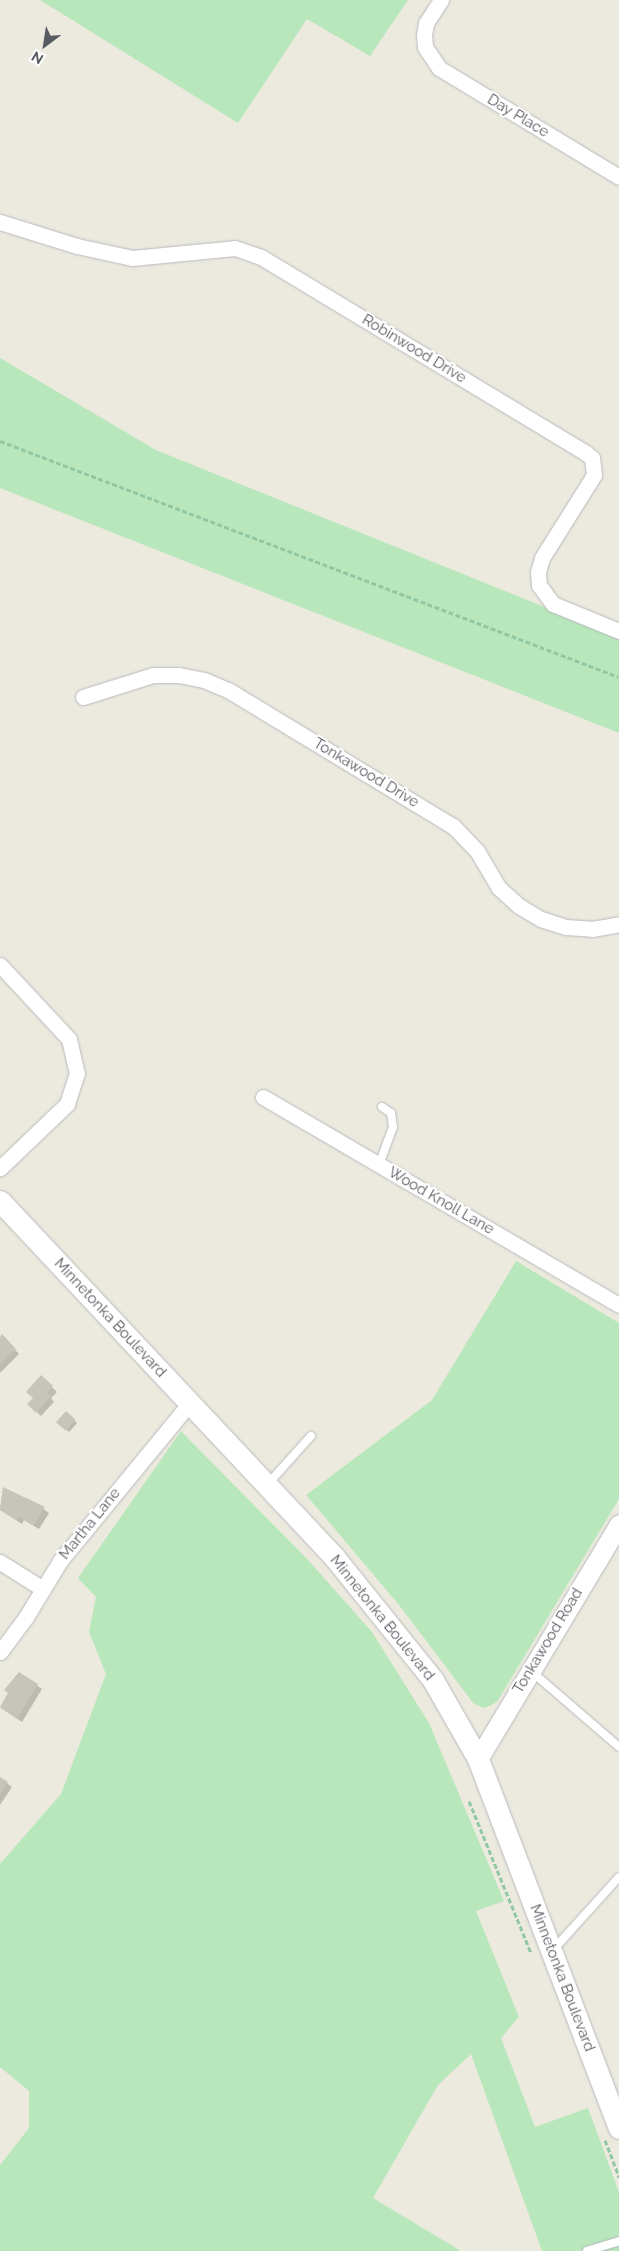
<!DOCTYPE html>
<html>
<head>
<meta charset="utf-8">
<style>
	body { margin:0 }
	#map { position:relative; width:619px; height:2251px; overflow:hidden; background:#eceade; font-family:Raleway,sans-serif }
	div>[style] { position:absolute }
	.green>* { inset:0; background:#b8e7bb }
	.shadow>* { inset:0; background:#0003; transform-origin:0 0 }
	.building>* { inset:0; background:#c7c4bb; transform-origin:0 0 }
	.path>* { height:3px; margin-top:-1.5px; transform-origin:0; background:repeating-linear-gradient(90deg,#91c8a4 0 5px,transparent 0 7.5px) }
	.roads { filter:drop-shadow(0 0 1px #b7b9bf) drop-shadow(0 0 1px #b7b9bf) }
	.service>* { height:8px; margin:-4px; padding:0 4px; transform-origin:4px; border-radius:4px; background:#fff }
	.minor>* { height:15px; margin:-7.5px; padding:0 7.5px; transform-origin:7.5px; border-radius:7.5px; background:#fff }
	.tertiary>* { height:19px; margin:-9.5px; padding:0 9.5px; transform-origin:9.5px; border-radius:9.5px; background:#fff }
	.secondary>* { height:21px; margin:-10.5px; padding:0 10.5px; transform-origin:10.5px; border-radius:10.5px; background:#fff }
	span { translate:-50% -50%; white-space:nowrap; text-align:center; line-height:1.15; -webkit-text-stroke:4px #fff; paint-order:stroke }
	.street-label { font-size:15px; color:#585b61 }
	.north { position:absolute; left:20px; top:20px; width:50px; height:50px; -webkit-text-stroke:4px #fff; paint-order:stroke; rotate:211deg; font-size:14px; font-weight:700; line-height:20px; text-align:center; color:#585b61 }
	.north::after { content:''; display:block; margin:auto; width:18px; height:22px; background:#585b61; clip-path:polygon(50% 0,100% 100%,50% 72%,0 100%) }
</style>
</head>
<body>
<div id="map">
	<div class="green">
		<i style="clip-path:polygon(40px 0,408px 0,370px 56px,307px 19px,238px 123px)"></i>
		<i style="clip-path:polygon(0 358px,156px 450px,619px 637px,619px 733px,0 488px)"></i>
		<i style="clip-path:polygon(516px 1261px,619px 1323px,619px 1499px,497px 1702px,485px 1708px,474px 1704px,399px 1605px,306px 1495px,432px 1400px)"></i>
		<i style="clip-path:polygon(181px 1431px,309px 1561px,372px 1632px,429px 1723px,504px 1901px,476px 1911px,519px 2017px,501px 2038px,535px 2127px,588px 2108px,619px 2192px,619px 2251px,542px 2251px,471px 2054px,438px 2085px,373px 2198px,461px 2251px,0 2251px,0 2165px,29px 2128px,29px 2091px,0 2067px,0 1864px,61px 1794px,106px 1674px,89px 1632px,96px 1597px,78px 1578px)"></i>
	</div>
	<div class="shadow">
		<i style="clip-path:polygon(2px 1336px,19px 1354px,0 1373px,0 1338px)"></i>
		<i style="clip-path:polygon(41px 1377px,57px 1392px,51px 1398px,54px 1402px,41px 1416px,29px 1404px,34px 1398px)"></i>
		<i style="left:66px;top:1413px;width:15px;height:12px;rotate:42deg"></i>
		<i style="clip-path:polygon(3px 1489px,18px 1497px,29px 1499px,49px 1513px,39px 1529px,24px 1520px,22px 1524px,0 1510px)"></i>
		<i style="clip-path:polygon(19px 1673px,42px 1689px,22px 1722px,1px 1708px)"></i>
		<i style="clip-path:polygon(0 1778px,12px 1787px,0 1805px)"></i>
	</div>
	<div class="building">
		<i style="clip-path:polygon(2px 1334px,16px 1349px,0 1364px,0 1337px)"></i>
		<i style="clip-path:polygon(41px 1375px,53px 1386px,47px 1393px,51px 1396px,36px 1413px,27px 1404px,33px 1398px,26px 1392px)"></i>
		<i style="left:66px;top:1411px;width:13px;height:15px;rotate:42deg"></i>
		<i style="clip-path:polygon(3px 1487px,45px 1507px,34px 1525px,20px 1517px,17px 1520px,0 1510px)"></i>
		<i style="clip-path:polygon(19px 1672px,38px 1684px,17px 1719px,0 1707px,8px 1693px,4px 1690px)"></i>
		<i style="clip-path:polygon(0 1777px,8px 1782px,0 1794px)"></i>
	</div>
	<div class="path">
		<i style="left:0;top:441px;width:662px;rotate:20.87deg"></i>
		<i style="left:469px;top:1801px;width:164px;rotate:67.8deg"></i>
		<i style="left:605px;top:2140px;width:40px;rotate:69deg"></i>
	</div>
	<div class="roads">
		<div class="service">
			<i style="left:379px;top:1165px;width:40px;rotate:-69.8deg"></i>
			<i style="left:393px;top:1127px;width:14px;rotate:-98deg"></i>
			<i style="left:391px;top:1113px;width:11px;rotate:-146deg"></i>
			<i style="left:267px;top:1485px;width:66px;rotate:-48.1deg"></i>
			<i style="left:531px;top:1671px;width:116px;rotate:40.8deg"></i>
			<i style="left:553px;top:1950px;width:98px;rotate:-47.9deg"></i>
			<i style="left:587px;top:2251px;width:34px;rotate:-17deg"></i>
		</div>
		<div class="minor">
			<i style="left:441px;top:0;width:27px;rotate:123deg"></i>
			<i style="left:426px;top:23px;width:12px;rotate:99deg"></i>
			<i style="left:424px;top:35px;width:12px;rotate:85deg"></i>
			<i style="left:425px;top:47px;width:25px;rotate:56deg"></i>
			<i style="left:439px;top:68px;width:210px;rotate:31.2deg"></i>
			<i style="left:0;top:222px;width:81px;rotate:17.3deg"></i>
			<i style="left:77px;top:246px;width:56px;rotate:12.3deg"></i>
			<i style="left:132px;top:258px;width:103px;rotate:-5.5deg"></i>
			<i style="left:235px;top:248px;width:28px;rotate:19deg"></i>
			<i style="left:261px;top:257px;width:380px;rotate:31.1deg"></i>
			<i style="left:586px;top:453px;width:8px;rotate:40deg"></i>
			<i style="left:592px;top:458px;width:17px;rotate:83deg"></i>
			<i style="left:594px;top:475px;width:98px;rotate:122.1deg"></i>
			<i style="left:542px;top:558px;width:15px;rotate:106deg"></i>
			<i style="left:538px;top:572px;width:13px;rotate:86deg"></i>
			<i style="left:539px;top:585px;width:24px;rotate:54deg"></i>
			<i style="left:553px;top:604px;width:71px;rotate:22.2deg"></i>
			<i style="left:83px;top:697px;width:73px;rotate:-17.4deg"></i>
			<i style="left:153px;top:675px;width:26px"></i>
			<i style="left:179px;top:675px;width:25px;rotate:11deg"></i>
			<i style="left:204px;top:680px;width:26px;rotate:23deg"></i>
			<i style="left:228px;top:690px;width:263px;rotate:31.2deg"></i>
			<i style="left:453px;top:826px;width:35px;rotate:46deg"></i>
			<i style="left:477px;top:851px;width:43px;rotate:59.3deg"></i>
			<i style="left:499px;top:888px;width:27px;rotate:42deg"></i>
			<i style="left:519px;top:906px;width:26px;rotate:31deg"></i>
			<i style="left:541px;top:919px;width:26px;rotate:18deg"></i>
			<i style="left:566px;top:927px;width:26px;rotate:4deg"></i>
			<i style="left:592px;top:929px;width:27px;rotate:-10deg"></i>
			<i style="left:0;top:965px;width:101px;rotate:47deg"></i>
			<i style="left:69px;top:1039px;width:35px;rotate:77deg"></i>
			<i style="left:77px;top:1073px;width:33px;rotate:108deg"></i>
			<i style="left:67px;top:1104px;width:93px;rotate:136.3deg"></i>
			<i style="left:263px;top:1097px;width:412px;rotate:30.3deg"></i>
			<i style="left:0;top:1562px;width:51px;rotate:32.1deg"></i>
			<i style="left:0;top:1652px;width:44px;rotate:-53.4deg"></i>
			<i style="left:26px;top:1617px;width:66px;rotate:-58.7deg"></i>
			<i style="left:60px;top:1561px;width:205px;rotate:-50.6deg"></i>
		</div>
		<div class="tertiary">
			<i style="left:478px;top:1759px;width:274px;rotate:-59deg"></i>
		</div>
		<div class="secondary">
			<i style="left:0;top:1201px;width:490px;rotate:46.8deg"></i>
			<i style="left:335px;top:1558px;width:156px;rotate:51.2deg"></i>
			<i style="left:433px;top:1680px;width:91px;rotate:60.3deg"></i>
			<i style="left:478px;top:1759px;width:395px;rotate:69.1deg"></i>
		</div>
	</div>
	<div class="street-label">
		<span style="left:518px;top:116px;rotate:31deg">Day Place</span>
		<span style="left:414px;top:349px;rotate:31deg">Robinwood Drive</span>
		<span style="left:366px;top:773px;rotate:31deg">Tonkawood Drive</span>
		<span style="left:441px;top:1201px;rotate:30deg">Wood Knoll Lane</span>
		<span style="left:110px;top:1318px;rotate:47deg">Minnetonka Boulevard</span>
		<span style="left:90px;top:1524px;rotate:-51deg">Martha Lane</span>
		<span style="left:382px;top:1618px;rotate:51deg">Minnetonka Boulevard</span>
		<span style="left:548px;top:1641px;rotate:-59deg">Tonkawood Road</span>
		<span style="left:562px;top:1978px;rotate:69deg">Minnetonka Boulevard</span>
	</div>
	<div class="north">N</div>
</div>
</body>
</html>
